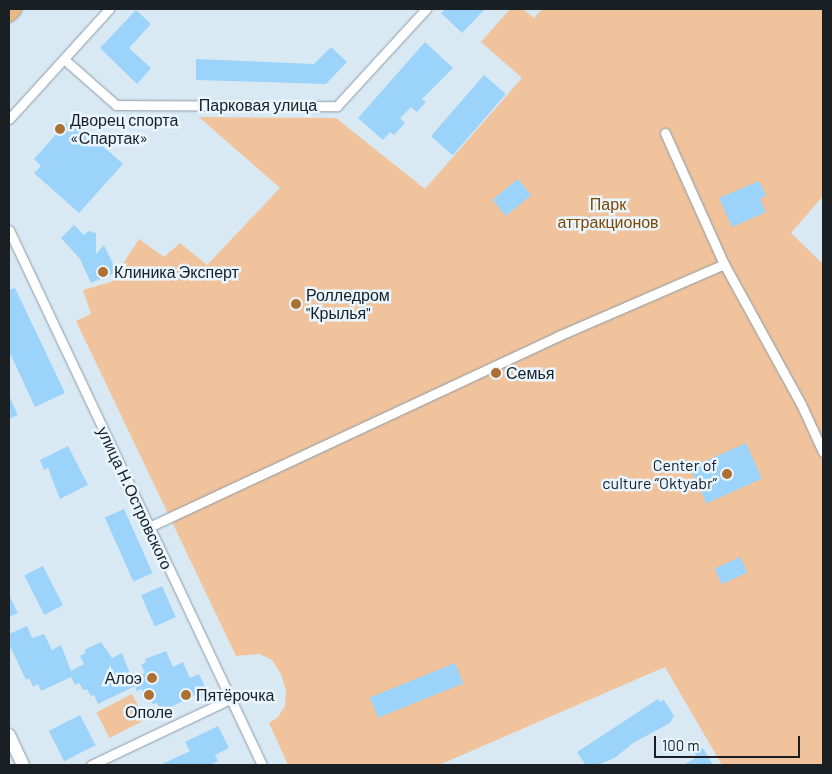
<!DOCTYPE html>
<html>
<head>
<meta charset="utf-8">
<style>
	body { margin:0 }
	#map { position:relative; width:832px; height:774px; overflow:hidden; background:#d9e9f4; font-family:Barlow,sans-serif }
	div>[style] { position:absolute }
	.green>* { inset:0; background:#f0c39c; transform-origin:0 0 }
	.building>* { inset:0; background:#9bd3fa; transform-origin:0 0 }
	.roads { filter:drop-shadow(0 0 1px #8c9ba6) drop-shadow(0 0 1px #8c9ba6) }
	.street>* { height:9px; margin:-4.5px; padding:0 4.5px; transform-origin:4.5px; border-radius:4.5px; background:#fff }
	.secondary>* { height:12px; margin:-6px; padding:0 6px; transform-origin:6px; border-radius:6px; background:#fff }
	.primary>* { height:14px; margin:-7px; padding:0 7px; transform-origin:7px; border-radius:7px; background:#e8b885 }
	.dots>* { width:14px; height:14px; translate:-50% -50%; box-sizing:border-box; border:2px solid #e9f5ff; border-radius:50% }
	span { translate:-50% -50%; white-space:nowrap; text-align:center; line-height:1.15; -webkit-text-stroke:5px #e9f5ff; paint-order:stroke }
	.street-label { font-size:16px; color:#191f23 }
	.poi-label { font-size:16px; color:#191f23 }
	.left { translate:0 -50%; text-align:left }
	.right { translate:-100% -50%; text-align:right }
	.park-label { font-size:16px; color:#7f4800 }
	.frame { position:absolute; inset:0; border:10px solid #191f23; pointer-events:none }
	.scale { position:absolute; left:654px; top:736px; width:146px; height:22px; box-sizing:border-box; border:2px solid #191f23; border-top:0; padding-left:6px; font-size:15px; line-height:18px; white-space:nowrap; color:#191f23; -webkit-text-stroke:4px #e9f5ff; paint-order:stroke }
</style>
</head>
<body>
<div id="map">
	<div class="green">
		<i style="clip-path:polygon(510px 9px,523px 9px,534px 18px,542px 9px,823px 9px,823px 196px,791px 233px,823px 264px,823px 765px,722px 765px,665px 667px,439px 765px,288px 765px,269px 723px,278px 717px,285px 706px,286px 691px,281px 674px,272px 660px,259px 654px,236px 656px,76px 321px,91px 314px,83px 290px,111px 282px,139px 239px,164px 257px,180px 243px,207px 265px,280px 188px,199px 117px,336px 118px,425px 189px,522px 78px,481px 42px)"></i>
		<i style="left:132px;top:694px;width:29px;height:40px;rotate:63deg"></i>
	</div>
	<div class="building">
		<i style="clip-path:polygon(445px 9px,485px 9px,462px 33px,441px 13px)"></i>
		<i style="clip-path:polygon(136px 10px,151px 24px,129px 48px,151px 68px,137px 84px,100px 48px)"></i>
		<i style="clip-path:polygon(425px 42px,453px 68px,422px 99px,426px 102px,417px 112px,411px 107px,400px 118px,405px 123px,394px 135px,390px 132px,383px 140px,358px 118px)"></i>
		<i style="clip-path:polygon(331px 47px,347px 62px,326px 84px,196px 80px,196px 59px,314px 64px)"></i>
		<i style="left:484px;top:75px;width:29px;height:81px;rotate:41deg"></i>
		<i style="clip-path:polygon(67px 122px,74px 129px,78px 124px,123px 164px,79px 213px,34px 173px,41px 166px,34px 159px)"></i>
		<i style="left:518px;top:179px;width:21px;height:33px;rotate:51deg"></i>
		<i style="clip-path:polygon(759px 181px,766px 195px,760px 199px,766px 212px,732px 227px,719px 198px)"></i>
		<i style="clip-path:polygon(74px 225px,84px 235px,89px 231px,96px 233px,96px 254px,104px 245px,117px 272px,91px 283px,80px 259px,61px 238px)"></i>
		<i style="clip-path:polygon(15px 288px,65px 393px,35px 407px,9px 351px,9px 290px)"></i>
		<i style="clip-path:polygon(9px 396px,18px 415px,9px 419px)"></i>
		<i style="left:746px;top:443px;width:39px;height:61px;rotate:66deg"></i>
		<i style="clip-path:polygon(68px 446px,88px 485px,60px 499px,48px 468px,44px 470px,40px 460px)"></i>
		<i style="left:124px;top:509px;width:70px;height:21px;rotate:66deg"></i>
		<i style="left:740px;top:557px;width:17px;height:28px;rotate:65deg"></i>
		<i style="left:43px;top:566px;width:44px;height:21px;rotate:63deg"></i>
		<i style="left:162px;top:586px;width:34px;height:23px;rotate:66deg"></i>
		<i style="clip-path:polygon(9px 595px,18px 613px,9px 617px)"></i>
		<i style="clip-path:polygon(27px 626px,32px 638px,44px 634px,52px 650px,61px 645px,71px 671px,84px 664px,80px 656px,86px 653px,84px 650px,101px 642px,112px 658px,122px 653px,132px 679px,145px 673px,141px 665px,146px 662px,145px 659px,166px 651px,173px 667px,183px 662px,190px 678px,199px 674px,209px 695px,200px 699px,197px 694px,161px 712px,157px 703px,153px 704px,141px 689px,137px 691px,135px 686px,98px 704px,94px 695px,91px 696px,87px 689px,83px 690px,79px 683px,75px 685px,71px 677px,41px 691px,38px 684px,33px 687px,29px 678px,26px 680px,9px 644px,9px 634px)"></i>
		<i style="left:455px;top:663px;width:22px;height:92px;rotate:68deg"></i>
		<i style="clip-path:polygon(658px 699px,660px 702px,664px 700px,674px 716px,670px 723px,633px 743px,616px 757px,598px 765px,585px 764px,577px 752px)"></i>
		<i style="left:80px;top:715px;width:34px;height:35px;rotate:63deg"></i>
		<i style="clip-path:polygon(218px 726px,229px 748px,215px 755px,218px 761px,210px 765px,160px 765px,190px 751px,185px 742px)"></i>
		<i style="clip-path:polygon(703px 748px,713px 765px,683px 765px,697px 757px,695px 753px)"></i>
	</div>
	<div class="roads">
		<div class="street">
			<i style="left:64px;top:59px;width:69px;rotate:41.5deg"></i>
			<i style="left:116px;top:105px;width:221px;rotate:0.3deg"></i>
			<i style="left:337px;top:106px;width:132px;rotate:-47.5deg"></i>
			<i style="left:9px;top:119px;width:149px;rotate:-47.7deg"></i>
			<i style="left:665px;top:133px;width:144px;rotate:65.8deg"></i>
			<i style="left:9px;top:230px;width:592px;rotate:64.69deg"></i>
			<i style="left:149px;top:527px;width:451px;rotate:-25deg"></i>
			<i style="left:558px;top:336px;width:181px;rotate:-23.4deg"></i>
			<i style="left:724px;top:264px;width:160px;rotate:61.2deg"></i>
			<i style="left:801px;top:404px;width:53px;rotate:65.4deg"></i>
			<i style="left:91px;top:765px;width:154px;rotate:-25.4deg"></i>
		</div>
		<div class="secondary">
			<i style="left:9px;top:735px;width:33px;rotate:65deg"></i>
		</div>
		<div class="primary">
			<i style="left:9px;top:15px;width:8px;rotate:-45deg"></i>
		</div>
	</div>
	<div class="dots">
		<i style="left:60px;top:129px;background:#ac7033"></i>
		<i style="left:103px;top:272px;background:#ac7033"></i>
		<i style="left:296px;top:304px;background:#ac7033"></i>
		<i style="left:496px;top:373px;background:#ac7033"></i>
		<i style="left:727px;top:474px;background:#ac7033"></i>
		<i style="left:152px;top:678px;background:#ac7033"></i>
		<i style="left:149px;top:695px;background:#ac7033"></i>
		<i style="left:186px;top:695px;background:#ac7033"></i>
	</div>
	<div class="street-label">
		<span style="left:258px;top:105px">Парковая улица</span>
		<span style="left:135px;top:498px;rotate:65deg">улица Н.Островского</span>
	</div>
	<div class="poi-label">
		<span class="left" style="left:70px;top:129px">Дворец спорта<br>«Спартак»</span>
		<span class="left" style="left:114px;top:272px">Клиника Эксперт</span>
		<span class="left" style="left:306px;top:304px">Ролледром<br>"Крылья"</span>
		<span class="left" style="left:506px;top:373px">Семья</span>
		<span class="right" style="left:717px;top:474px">Center of<br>culture “Oktyabr”</span>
		<span class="right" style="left:142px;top:678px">Алоэ</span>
		<span class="left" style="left:196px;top:695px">Пятёрочка</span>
		<span style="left:149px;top:712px">Ополе</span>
	</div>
	<div class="park-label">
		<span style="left:608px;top:213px">Парк<br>аттракционов</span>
	</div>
	<div class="frame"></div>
	<div class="scale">100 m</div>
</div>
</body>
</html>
